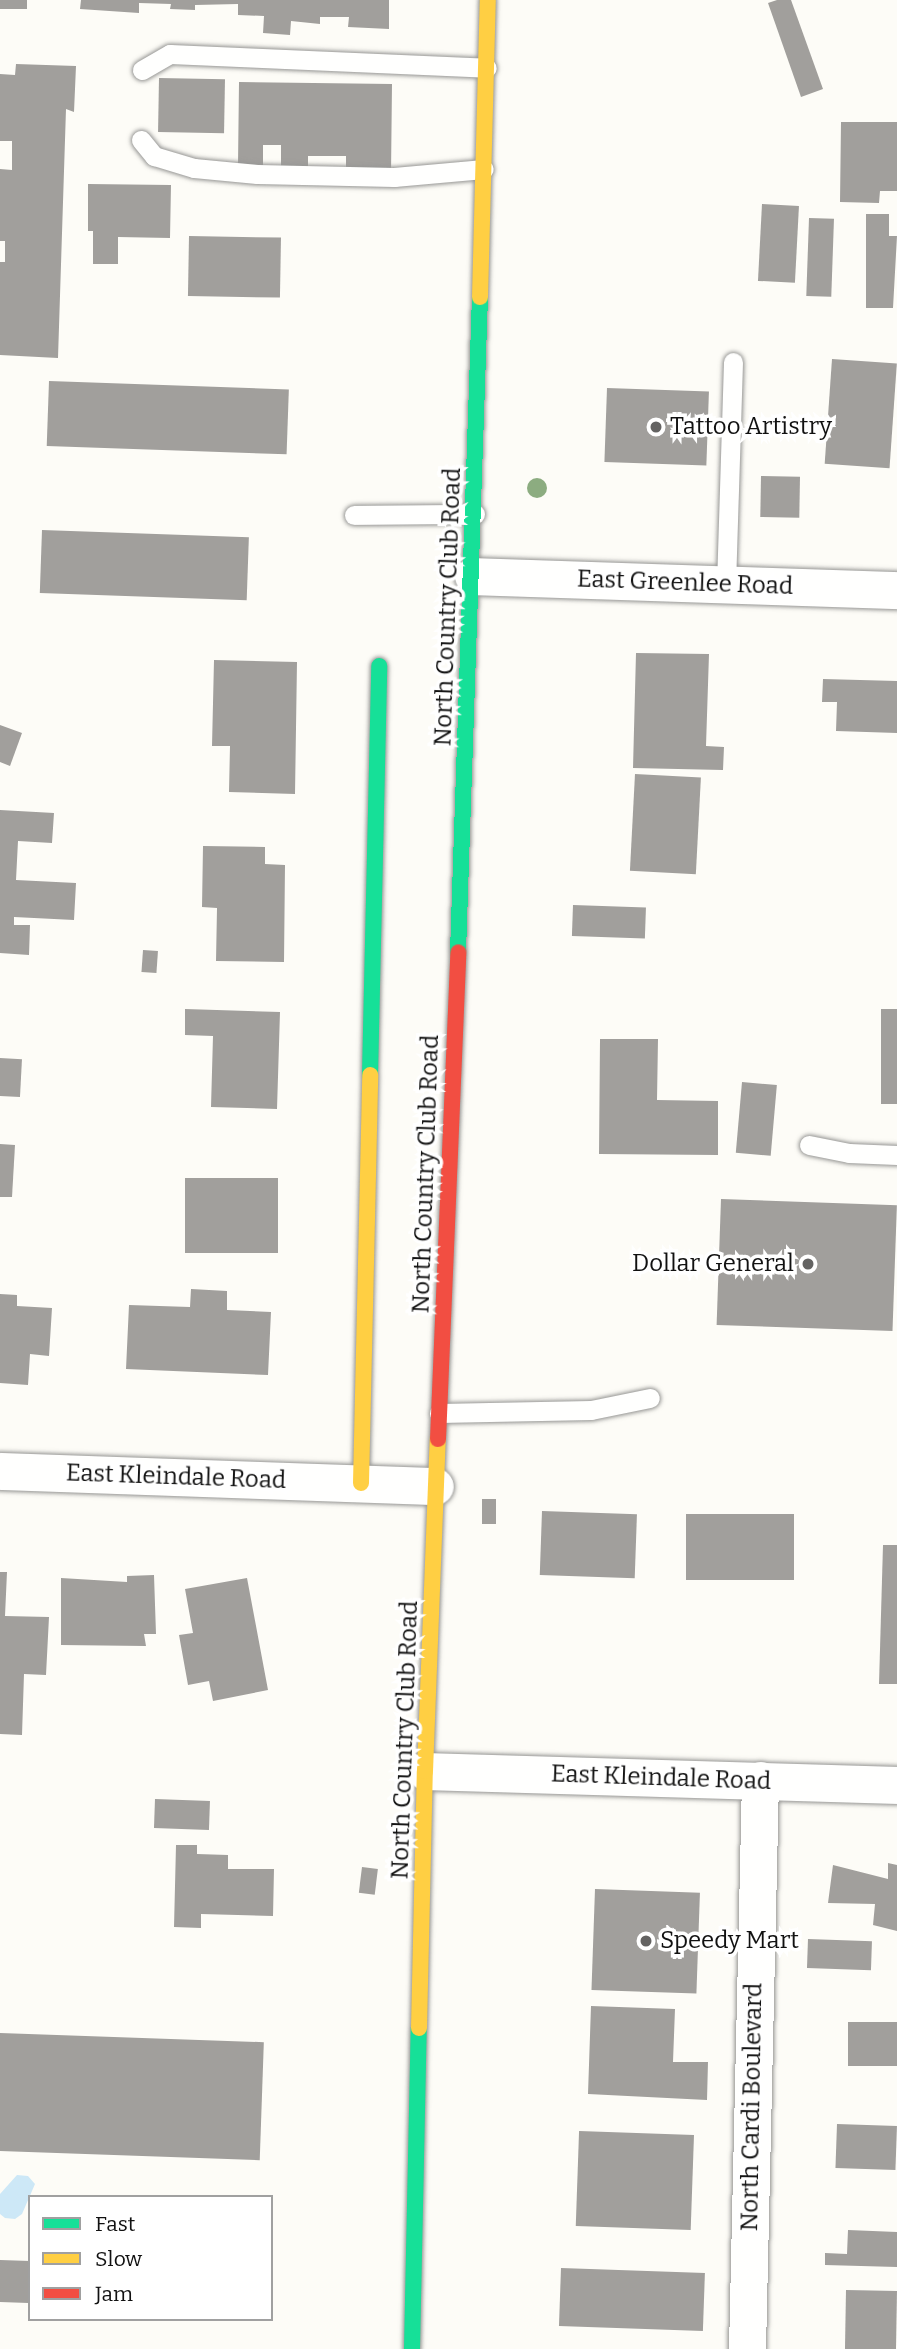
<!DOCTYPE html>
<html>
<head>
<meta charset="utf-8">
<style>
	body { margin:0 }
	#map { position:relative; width:897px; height:2349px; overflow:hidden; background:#fdfcf7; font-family:Bitter,serif }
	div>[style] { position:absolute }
	.water>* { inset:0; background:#cde8f7 }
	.building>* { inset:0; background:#a19f9c; transform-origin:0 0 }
	.roads { filter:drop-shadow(0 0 2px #979795) drop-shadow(0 0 2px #979795) }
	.lane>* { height:19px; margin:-9.5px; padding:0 9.5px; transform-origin:9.5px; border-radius:9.5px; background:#fffffe }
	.street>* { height:37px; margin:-18.5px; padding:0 18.5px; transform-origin:18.5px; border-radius:18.5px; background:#fffffe }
	.fast>* { height:16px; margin:-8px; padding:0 8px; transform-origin:8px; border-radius:8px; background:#16e098 }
	.slow>* { height:16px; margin:-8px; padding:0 8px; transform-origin:8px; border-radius:8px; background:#ffcf43 }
	.jam>* { height:16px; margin:-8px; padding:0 8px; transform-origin:8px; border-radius:8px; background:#f24e42 }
	.trees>* { width:20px; height:20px; margin:-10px; border-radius:50%; background:#8cac80 }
	.dots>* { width:19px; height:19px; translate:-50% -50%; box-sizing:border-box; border:4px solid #fff; border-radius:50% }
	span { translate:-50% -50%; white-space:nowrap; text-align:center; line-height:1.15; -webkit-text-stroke:7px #fff; paint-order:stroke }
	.poi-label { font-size:24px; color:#111 }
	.left { translate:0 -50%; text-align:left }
	.right { translate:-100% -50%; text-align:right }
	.street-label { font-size:24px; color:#111 }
	.legend { position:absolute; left:28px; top:2195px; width:245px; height:126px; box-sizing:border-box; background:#fff; border:2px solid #a0a0a0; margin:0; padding:9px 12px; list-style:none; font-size:21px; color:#111 }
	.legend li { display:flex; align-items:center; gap:14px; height:35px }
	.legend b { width:35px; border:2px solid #a0a0a0 }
</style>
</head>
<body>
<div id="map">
	<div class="water">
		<i style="clip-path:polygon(17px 2175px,28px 2176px,35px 2184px,22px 2214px,15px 2219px,5px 2218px,0 2214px,0 2194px)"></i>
	</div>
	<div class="building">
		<i style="left:0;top:0;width:27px;height:9px"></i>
		<i style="clip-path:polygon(81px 0,389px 0,389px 29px,348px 27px,349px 17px,320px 17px,320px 24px,291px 21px,290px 35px,263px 33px,264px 16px,238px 15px,238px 4px,195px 5px,195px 10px,170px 9px,171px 4px,139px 3px,139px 13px,80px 9px)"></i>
		<i style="clip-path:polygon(777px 0,791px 0,823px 89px,801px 97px,768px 3px)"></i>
		<i style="clip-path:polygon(16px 64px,76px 66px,74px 112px,66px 109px,58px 358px,0 355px,0 262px,5px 262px,5px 241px,0 241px,0 169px,12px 170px,12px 141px,0 141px,0 74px,15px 75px)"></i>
		<i style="left:159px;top:78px;width:66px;height:54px;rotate:1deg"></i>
		<i style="clip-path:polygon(239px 82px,392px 84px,391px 174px,346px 174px,346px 156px,308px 156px,308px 172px,281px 172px,281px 145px,263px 145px,263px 165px,238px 164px)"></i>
		<i style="clip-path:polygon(841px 122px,897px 122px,897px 191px,880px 191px,879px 203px,840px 202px)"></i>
		<i style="clip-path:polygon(88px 184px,171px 185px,170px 238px,118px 237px,118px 264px,93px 264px,93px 231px,88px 231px)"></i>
		<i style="left:762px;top:204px;width:37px;height:77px;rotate:3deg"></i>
		<i style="clip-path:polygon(866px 214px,889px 214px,889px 236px,897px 236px,893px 308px,866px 308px)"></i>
		<i style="left:809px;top:218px;width:25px;height:78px;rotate:2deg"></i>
		<i style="left:189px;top:236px;width:92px;height:60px;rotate:1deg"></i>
		<i style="left:832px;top:359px;width:65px;height:105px;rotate:4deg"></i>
		<i style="left:49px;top:381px;width:240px;height:65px;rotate:2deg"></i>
		<i style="left:607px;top:388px;width:102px;height:74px;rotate:2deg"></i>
		<i style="left:761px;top:476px;width:39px;height:41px;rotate:1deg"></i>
		<i style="left:42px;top:530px;width:207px;height:63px;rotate:2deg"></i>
		<i style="clip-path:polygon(636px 653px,709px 654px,706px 746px,724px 747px,723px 770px,633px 768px)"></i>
		<i style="clip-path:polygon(214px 660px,297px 662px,295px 794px,229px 792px,230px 746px,212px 746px)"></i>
		<i style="clip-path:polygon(823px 679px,897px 681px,897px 733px,836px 731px,837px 702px,822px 702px)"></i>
		<i style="clip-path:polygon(0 725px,22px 733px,10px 766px,0 762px)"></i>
		<i style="left:635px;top:774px;width:66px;height:97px;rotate:3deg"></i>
		<i style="clip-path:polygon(0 810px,54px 813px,52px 843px,18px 841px,16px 880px,76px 883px,74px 920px,14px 917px,14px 925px,30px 925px,29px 955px,0 953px)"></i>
		<i style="clip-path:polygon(203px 846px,265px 847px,265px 864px,285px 865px,284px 962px,216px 961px,217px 908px,202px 907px)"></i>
		<i style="left:573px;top:905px;width:73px;height:31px;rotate:2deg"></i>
		<i style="left:143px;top:950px;width:15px;height:22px;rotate:4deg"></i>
		<i style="clip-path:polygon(185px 1009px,280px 1012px,277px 1109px,211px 1107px,213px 1036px,185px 1035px)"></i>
		<i style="left:881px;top:1009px;width:16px;height:95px"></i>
		<i style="clip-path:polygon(600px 1039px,658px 1039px,657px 1100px,718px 1101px,718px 1155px,599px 1154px)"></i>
		<i style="left:0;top:1058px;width:22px;height:38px;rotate:3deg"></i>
		<i style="left:742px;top:1082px;width:35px;height:71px;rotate:5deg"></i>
		<i style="clip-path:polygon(0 1144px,15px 1145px,12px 1197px,0 1197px)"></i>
		<i style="left:185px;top:1178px;width:93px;height:75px"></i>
		<i style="left:721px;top:1199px;width:176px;height:126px;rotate:2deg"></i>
		<i style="clip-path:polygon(191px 1289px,227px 1291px,227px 1310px,271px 1312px,268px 1375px,126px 1369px,129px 1305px,190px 1307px)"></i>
		<i style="clip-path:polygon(0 1294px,17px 1295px,17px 1306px,52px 1308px,49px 1356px,30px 1354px,28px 1385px,0 1383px)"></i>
		<i style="left:482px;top:1499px;width:14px;height:25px"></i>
		<i style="left:542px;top:1511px;width:95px;height:64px;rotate:2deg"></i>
		<i style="left:686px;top:1514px;width:108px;height:66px"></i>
		<i style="clip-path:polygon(883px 1545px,897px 1545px,897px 1684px,879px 1684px)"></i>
		<i style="clip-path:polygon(0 1572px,7px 1572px,5px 1616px,49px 1617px,46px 1675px,24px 1674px,22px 1735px,0 1734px)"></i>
		<i style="clip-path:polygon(154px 1575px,156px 1634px,144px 1634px,146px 1646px,61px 1645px,61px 1578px,127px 1582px,127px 1576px)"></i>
		<i style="clip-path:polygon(247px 1578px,268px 1690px,213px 1701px,209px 1681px,188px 1685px,179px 1635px,193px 1633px,185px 1589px)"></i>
		<i style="left:155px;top:1799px;width:55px;height:29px;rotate:2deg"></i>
		<i style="clip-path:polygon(176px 1845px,197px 1845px,197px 1854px,228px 1855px,228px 1869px,274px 1869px,273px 1916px,201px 1914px,201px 1928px,174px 1927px)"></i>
		<i style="clip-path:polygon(888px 1863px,897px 1865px,897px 1931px,873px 1925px,875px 1904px,828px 1903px,833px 1865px,888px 1879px)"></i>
		<i style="left:362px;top:1867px;width:16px;height:26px;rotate:7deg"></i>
		<i style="left:595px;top:1889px;width:105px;height:101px;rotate:2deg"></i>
		<i style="left:808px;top:1939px;width:64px;height:29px;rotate:2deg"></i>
		<i style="clip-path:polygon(591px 2006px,675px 2009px,673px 2062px,708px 2062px,707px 2100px,588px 2094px)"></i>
		<i style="left:848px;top:2022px;width:49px;height:44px"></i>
		<i style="left:0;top:2033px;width:264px;height:118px;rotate:2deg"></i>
		<i style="left:837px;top:2124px;width:60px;height:44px;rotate:2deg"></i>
		<i style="left:694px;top:2135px;width:95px;height:115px;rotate:92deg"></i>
		<i style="clip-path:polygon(848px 2230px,897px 2232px,897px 2267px,825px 2265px,825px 2253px,847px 2254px)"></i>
		<i style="left:0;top:2260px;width:30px;height:42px;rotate:2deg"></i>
		<i style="left:561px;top:2268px;width:144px;height:58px;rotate:2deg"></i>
		<i style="left:846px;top:2290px;width:51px;height:59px;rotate:1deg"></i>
	</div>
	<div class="roads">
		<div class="lane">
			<i style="left:142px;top:70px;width:32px;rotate:-30deg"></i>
			<i style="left:170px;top:54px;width:317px;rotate:2.5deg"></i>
			<i style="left:141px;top:140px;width:21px;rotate:51deg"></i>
			<i style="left:154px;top:156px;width:42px;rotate:16.7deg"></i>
			<i style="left:194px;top:168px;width:63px;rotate:5.4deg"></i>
			<i style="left:257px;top:174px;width:137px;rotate:1.3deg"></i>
			<i style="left:394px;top:177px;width:90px;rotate:-5.1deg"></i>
			<i style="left:354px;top:515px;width:121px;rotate:-0.5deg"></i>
			<i style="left:726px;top:585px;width:223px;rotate:-88.2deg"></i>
			<i style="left:809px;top:1145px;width:41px;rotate:11.3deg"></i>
			<i style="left:849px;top:1153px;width:48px;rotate:2.4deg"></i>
			<i style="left:439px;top:1413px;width:152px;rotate:-1.1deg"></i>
			<i style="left:591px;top:1410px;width:60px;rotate:-11.5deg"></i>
		</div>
		<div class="street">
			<i style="left:473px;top:576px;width:424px;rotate:1.9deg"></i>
			<i style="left:0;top:1471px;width:435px;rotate:2deg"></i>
			<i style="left:425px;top:1771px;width:472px;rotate:1.7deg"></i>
			<i style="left:747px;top:2349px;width:569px;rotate:-88.69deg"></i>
		</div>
		<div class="fast">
			<i style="left:458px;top:952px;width:655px;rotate:-88.08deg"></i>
			<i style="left:370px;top:1075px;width:409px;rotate:-88.7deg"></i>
			<i style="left:412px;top:2349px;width:321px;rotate:-88.8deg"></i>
		</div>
		<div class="slow">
			<i style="left:480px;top:297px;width:297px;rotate:-88.5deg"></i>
			<i style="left:361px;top:1483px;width:408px;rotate:-88.7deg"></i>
			<i style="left:419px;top:2028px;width:257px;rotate:-88.7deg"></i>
			<i style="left:425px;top:1771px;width:332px;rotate:-87.8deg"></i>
		</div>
		<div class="jam">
			<i style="left:438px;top:1439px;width:487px;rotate:-87.6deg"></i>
		</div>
	</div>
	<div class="trees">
		<i style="left:537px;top:488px"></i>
	</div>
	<div class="dots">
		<i style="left:656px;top:427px;background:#646362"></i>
		<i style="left:808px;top:1264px;background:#646362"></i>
		<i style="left:646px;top:1941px;background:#646362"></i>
	</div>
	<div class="poi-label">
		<span class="left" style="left:670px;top:427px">Tattoo Artistry</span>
		<span class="right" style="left:794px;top:1264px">Dollar General</span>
		<span class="left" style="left:660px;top:1941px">Speedy Mart</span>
	</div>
	<div class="street-label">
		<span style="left:685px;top:583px;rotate:2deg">East Greenlee Road</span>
		<span style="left:448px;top:607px;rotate:-88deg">North Country Club Road</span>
		<span style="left:426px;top:1174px;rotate:-88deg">North Country Club Road</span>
		<span style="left:176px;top:1477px;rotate:2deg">East Kleindale Road</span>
		<span style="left:405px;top:1740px;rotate:-88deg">North Country Club Road</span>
		<span style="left:661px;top:1778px;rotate:2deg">East Kleindale Road</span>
		<span style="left:752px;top:2107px;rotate:-89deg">North Cardi Boulevard</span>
	</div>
	<ul class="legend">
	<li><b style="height:9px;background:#16e098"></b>Fast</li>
	<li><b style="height:9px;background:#ffcf43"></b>Slow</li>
	<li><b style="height:9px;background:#f24e42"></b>Jam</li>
	</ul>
</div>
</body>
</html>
